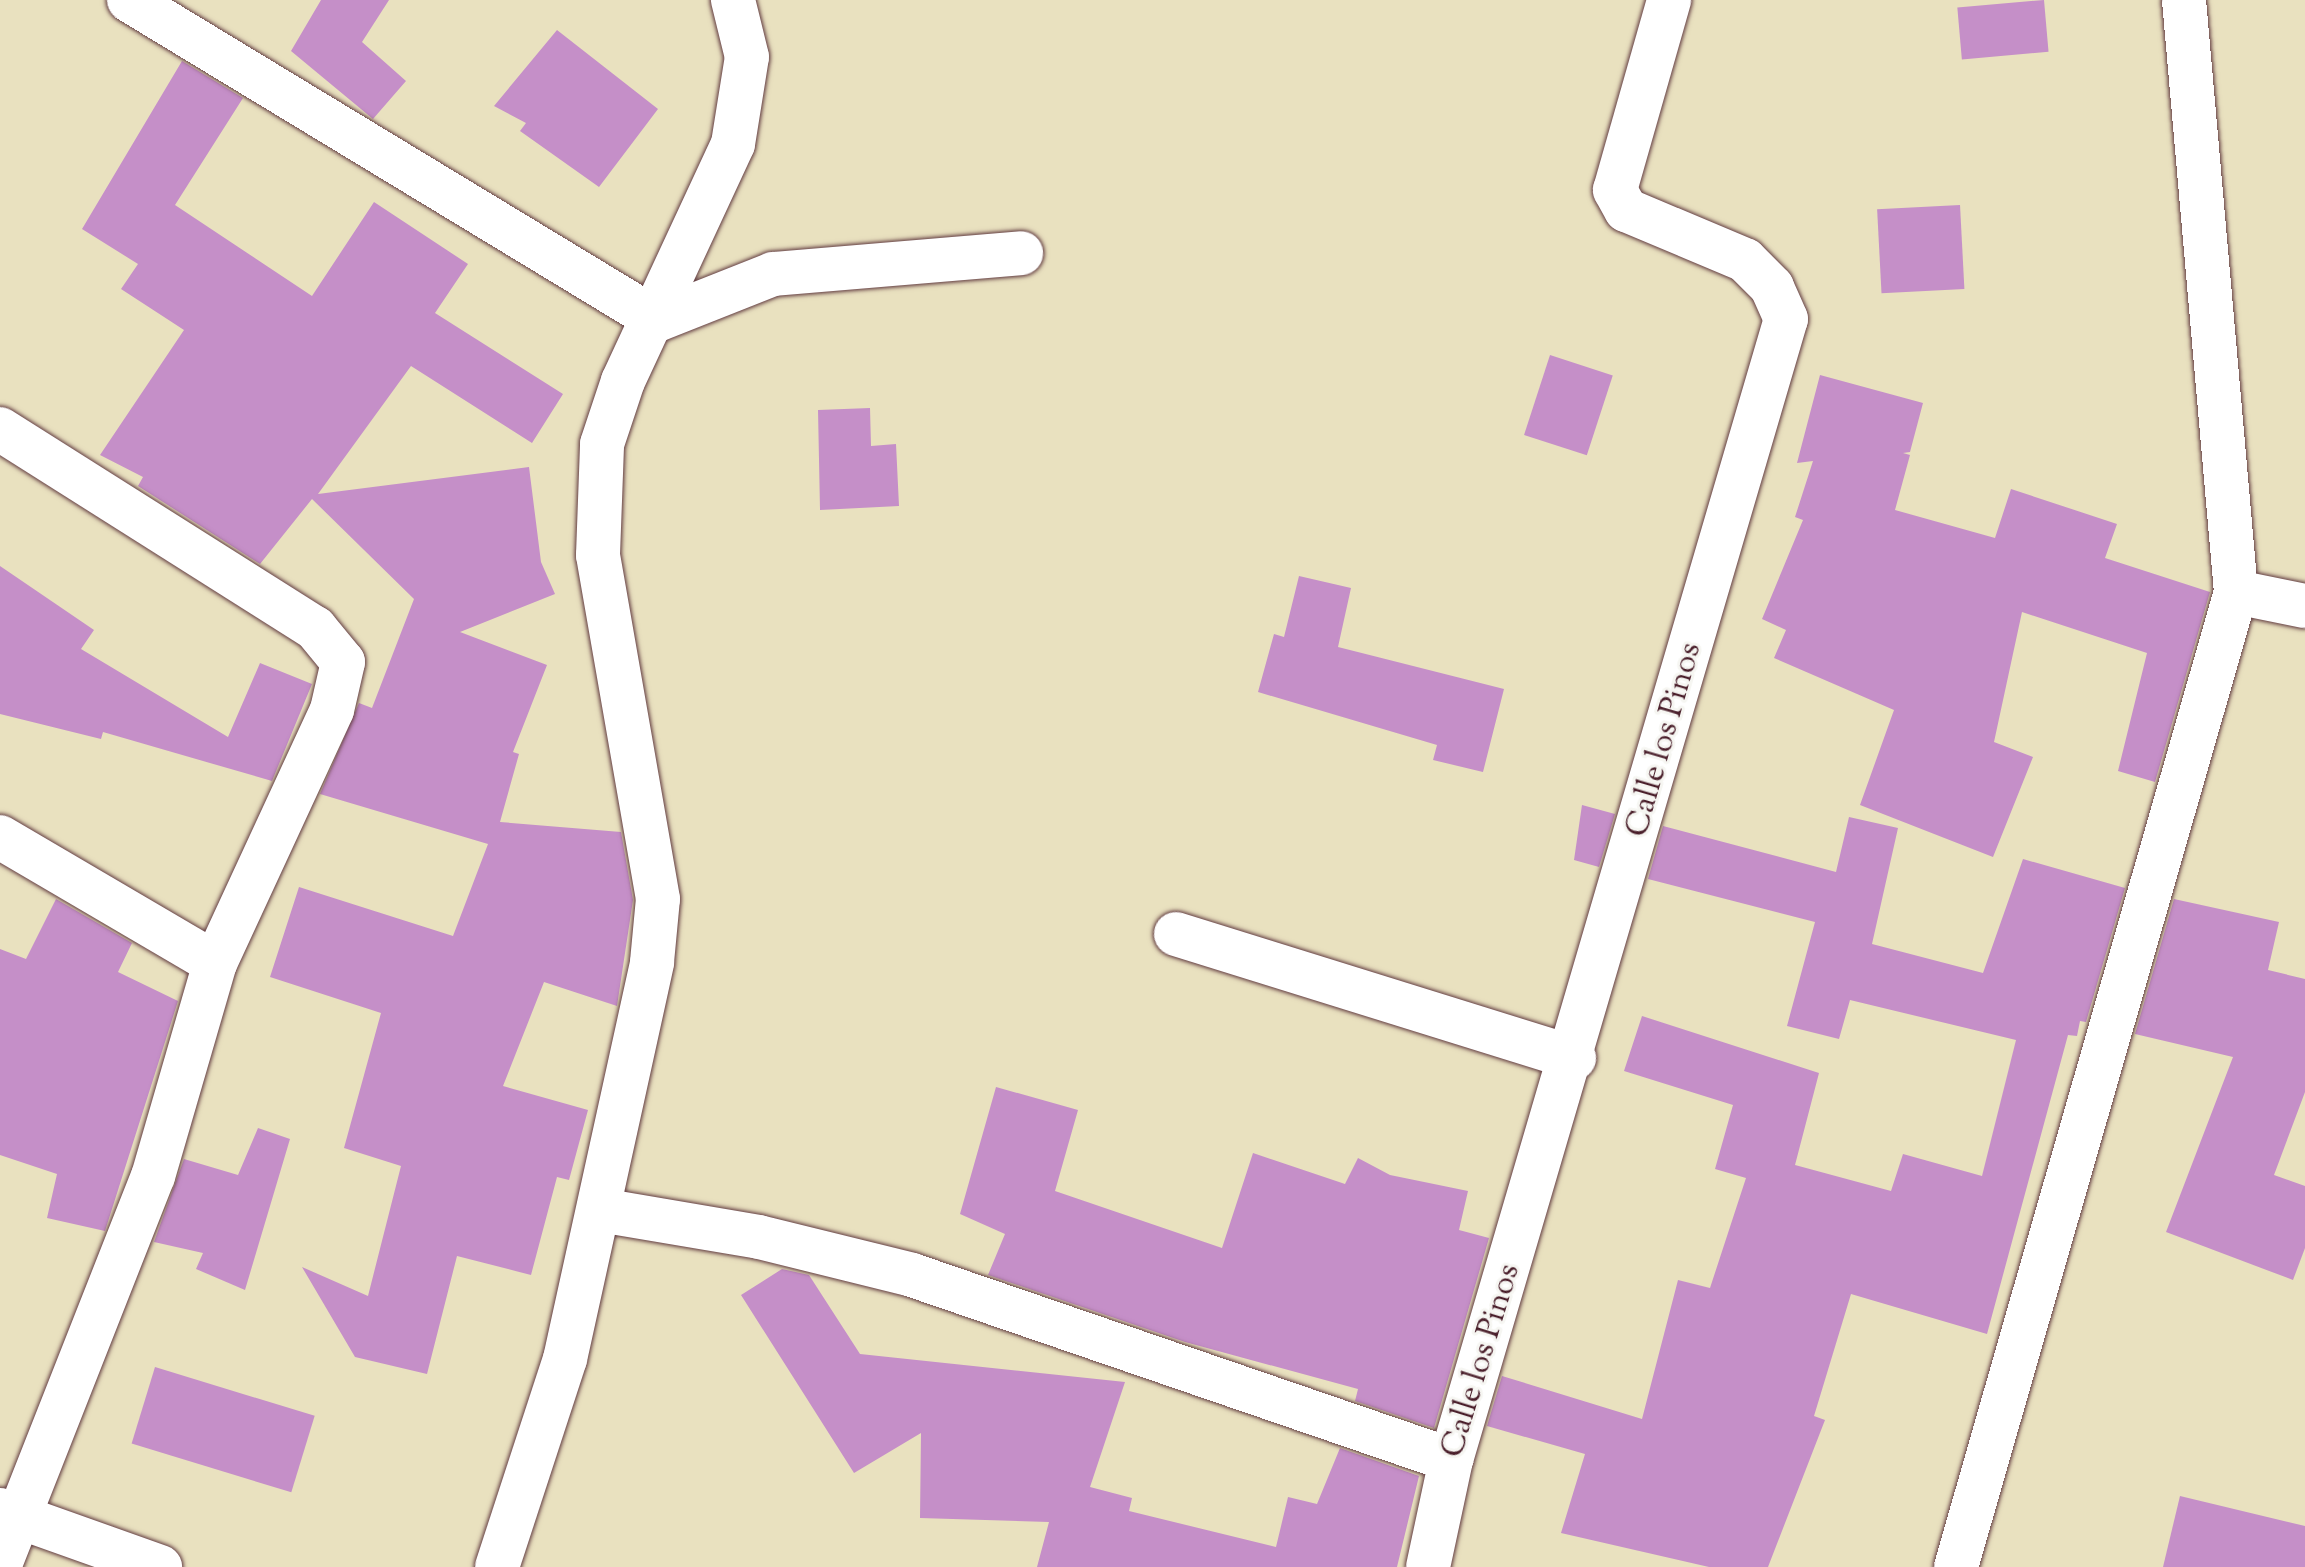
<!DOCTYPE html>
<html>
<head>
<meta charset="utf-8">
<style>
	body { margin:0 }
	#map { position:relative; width:2305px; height:1567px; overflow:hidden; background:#e9e1bf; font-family:"Sorts Mill Goudy",serif }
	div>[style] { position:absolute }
	.building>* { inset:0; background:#c58fc8; transform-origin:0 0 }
	.roads { filter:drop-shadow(0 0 2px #623c41) drop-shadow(0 0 2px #623c41) }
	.minor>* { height:44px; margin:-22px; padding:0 22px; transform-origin:22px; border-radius:22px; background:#fff }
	span { translate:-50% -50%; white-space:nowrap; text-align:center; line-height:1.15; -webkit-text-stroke:6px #f6f6f2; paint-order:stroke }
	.street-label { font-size:32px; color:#4a1f2b }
</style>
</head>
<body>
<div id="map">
	<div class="building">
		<i style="clip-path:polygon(321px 0,389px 0,362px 42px,406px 81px,373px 119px,291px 51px)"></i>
		<i style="left:2044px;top:0;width:52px;height:87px;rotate:85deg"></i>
		<i style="clip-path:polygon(557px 30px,658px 109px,599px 187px,520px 131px,526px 123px,494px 106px)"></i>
		<i style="clip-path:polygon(182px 61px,243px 98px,175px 205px,312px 296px,374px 202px,468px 264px,435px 313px,563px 394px,532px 443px,411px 366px,318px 494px,529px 467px,541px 562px,555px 594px,460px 632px,547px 665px,513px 752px,519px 754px,500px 822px,621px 832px,633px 900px,617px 1006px,544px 982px,503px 1086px,588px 1110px,569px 1180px,557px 1177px,531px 1275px,457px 1256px,427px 1374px,355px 1357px,302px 1267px,368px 1296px,401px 1166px,344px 1148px,381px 1013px,270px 977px,299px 887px,453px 936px,488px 844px,320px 794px,359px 703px,372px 708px,414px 599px,312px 499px,260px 564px,138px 486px,143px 477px,100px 455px,184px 330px,121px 289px,138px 264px,82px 229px)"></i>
		<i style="left:1960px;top:205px;width:84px;height:83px;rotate:87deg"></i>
		<i style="left:1550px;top:355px;width:66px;height:84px;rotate:18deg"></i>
		<i style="clip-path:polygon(1820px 375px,1923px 403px,1910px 452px,1903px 453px,1910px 455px,1895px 510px,1995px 538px,2011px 489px,2117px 524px,2105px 558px,2210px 592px,2155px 782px,2118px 771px,2147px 653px,2022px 612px,1994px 742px,2033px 757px,1993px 857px,1860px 805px,1894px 710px,1774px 658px,1786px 630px,1762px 619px,1803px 520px,1795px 517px,1813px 461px,1797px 463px)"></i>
		<i style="clip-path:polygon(870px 408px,871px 446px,896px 444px,899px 506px,820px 510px,818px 410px)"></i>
		<i style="clip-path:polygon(0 566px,94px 630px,81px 649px,228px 737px,260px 663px,312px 684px,272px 781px,103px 732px,101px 739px,0 714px)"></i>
		<i style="clip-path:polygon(1299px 576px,1351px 588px,1338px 647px,1504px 689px,1483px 772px,1433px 760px,1437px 745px,1258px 692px,1274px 634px,1284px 637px)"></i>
		<i style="clip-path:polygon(1582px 805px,1615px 814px,1599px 867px,1574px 860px)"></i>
		<i style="clip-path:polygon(1849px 817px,1898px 828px,1872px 944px,1983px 973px,2023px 859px,2125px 888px,2086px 1022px,2080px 1021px,2077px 1036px,2068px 1035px,1987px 1334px,1851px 1294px,1814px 1416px,1825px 1420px,1768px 1567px,1709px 1567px,1561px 1533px,1585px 1454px,1487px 1426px,1502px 1376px,1642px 1419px,1678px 1280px,1710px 1288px,1746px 1178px,1715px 1169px,1733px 1105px,1624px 1071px,1642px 1016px,1819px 1073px,1795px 1165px,1891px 1191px,1903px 1154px,1982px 1176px,2016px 1040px,1850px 1000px,1839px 1039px,1787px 1026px,1815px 922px,1648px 879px,1663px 826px,1836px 872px)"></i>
		<i style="clip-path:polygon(56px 899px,132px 943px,118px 972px,178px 1001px,105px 1231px,47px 1218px,57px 1174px,0 1155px,0 949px,26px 959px)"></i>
		<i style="clip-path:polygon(2174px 899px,2279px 922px,2268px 970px,2305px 979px,2305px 1092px,2274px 1175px,2305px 1186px,2305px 1248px,2293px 1280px,2166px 1232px,2233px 1057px,2135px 1034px)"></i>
		<i style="clip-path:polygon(996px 1087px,1078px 1110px,1055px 1191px,1222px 1248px,1253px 1153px,1345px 1184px,1358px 1158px,1390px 1175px,1468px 1191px,1459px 1230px,1489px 1238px,1434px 1428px,1355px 1401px,1358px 1389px,1185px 1342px,988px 1275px,1005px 1234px,960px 1214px)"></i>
		<i style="clip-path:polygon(258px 1128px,290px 1139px,245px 1290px,196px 1269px,203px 1253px,154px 1242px,184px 1159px,238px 1175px)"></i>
		<i style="clip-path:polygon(782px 1269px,809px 1275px,860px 1354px,1125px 1382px,1090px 1487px,1132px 1498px,1129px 1511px,1276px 1547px,1288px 1497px,1317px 1504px,1340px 1448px,1419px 1476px,1397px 1567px,1037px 1567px,1049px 1522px,920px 1518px,921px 1433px,854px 1473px,741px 1295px)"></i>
		<i style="left:155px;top:1367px;width:167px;height:80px;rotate:17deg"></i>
		<i style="clip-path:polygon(2180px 1496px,2305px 1526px,2305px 1567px,2163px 1567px)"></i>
	</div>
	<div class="roads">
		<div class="minor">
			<i style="left:129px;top:0;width:617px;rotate:31.22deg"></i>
			<i style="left:657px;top:320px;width:125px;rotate:-21.6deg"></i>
			<i style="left:773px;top:274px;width:249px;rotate:-4.8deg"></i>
			<i style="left:0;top:429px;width:373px;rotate:32.3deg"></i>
			<i style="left:315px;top:628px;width:44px;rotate:50.5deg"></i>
			<i style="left:343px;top:662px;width:49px;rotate:102.9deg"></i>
			<i style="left:332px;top:710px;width:279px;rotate:114.8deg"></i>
			<i style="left:215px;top:963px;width:222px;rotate:106.2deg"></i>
			<i style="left:153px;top:1176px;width:418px;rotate:111.5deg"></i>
			<i style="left:2236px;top:592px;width:70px;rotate:11.5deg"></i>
			<i style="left:0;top:837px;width:249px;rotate:30.4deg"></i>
			<i style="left:1176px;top:934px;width:417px;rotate:17.3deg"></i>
			<i style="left:600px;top:1210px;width:161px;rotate:9.6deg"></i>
			<i style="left:759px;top:1237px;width:158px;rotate:13.9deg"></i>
			<i style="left:912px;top:1275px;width:570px;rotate:18.94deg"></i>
			<i style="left:0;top:1510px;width:170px;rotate:19.6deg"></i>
			<i style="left:497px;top:1567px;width:219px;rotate:-71.9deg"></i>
			<i style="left:565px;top:1359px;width:406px;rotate:-77.6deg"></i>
			<i style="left:652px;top:962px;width:63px;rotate:-84.6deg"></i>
			<i style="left:658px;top:899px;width:349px;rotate:-99.9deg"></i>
			<i style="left:598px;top:555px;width:111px;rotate:-87.9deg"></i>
			<i style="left:602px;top:444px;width:66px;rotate:-71.6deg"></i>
			<i style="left:623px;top:381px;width:261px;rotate:-65.1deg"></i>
			<i style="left:733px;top:144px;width:88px;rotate:-80.9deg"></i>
			<i style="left:747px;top:57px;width:59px;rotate:-103.8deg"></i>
			<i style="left:1428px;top:1567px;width:109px;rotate:-77.9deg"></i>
			<i style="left:1451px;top:1460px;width:1189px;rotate:-73.64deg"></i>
			<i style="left:1786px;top:319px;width:35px;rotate:-114deg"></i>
			<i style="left:1772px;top:287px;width:38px;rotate:-135deg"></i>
			<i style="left:1745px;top:260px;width:129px;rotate:-157.2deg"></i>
			<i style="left:1626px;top:210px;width:23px;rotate:-119deg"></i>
			<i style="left:1615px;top:190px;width:198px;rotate:-74.1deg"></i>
			<i style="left:1956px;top:1567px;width:1014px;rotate:-73.98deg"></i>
			<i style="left:2236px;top:592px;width:594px;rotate:-95.02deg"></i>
		</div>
	</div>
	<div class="street-label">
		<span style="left:1665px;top:740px;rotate:-74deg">Calle los Pinos</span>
		<span style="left:1482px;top:1361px;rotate:-73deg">Calle los Pinos</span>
	</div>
</div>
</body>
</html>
